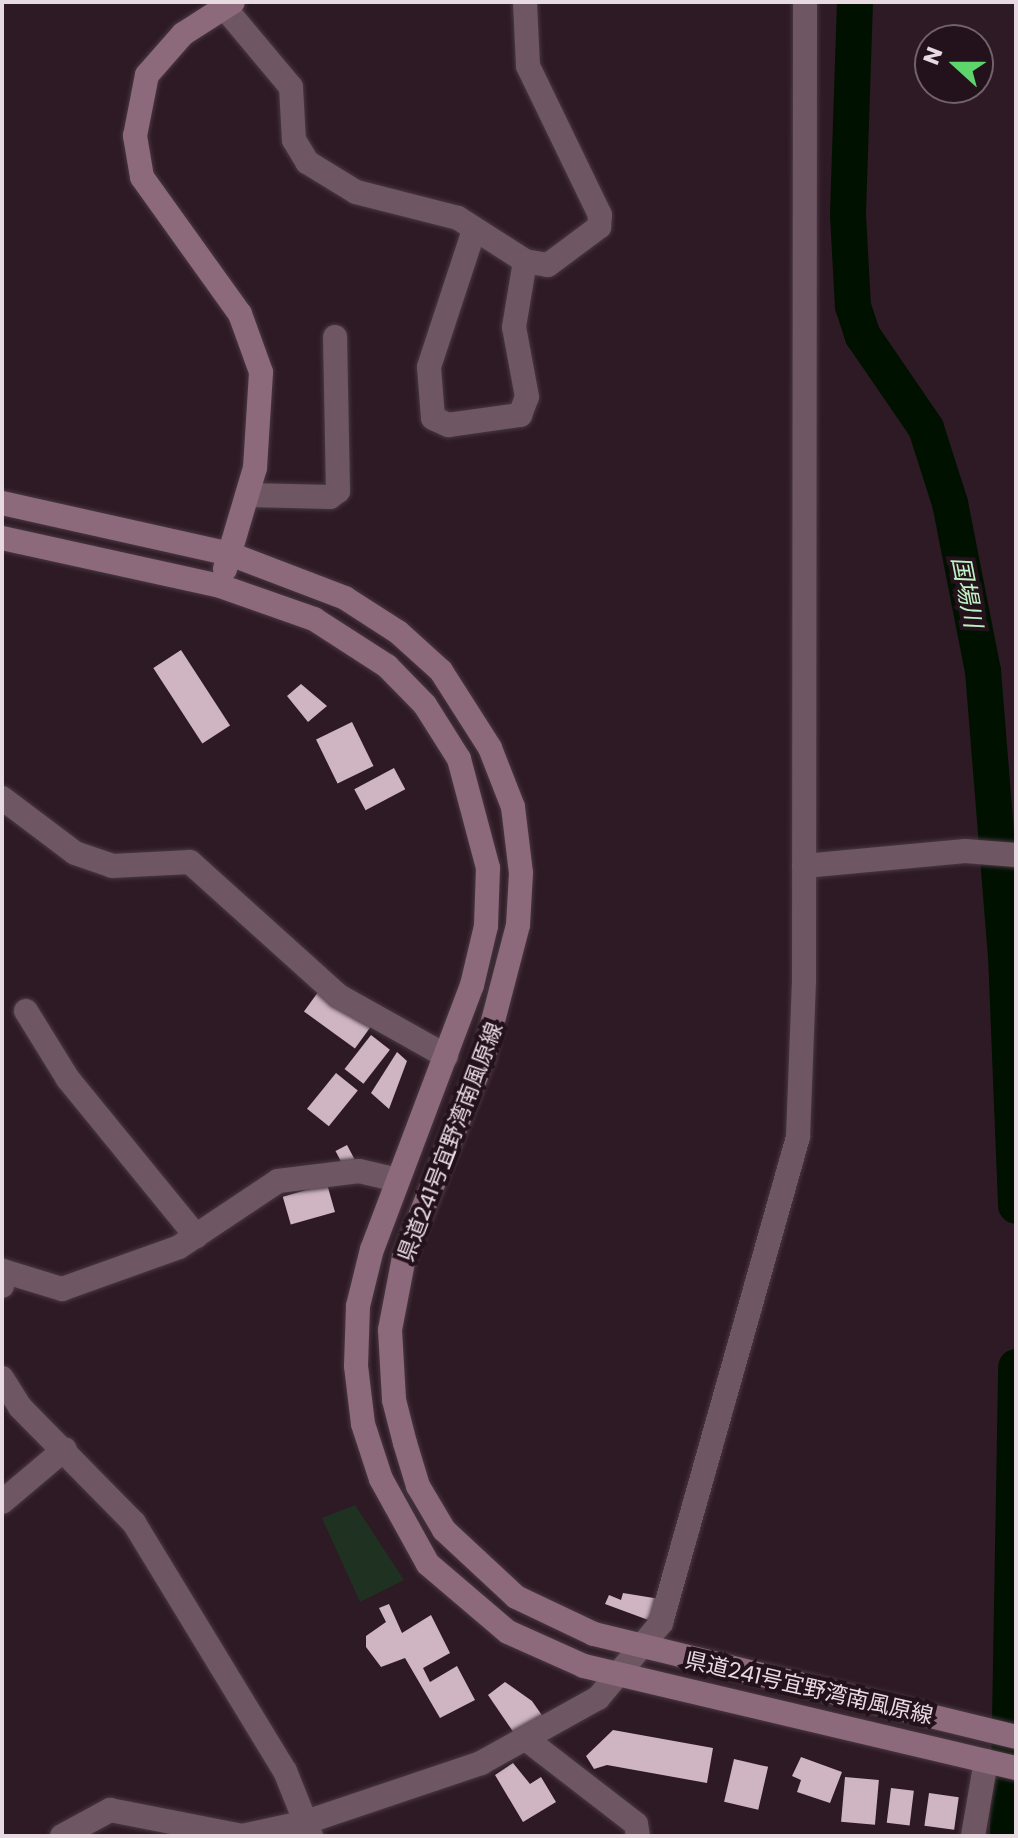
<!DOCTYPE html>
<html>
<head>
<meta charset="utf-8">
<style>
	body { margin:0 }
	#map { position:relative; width:1018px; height:1838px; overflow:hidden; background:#2e1a25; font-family:Poppins,"Noto Sans JP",sans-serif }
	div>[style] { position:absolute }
	.green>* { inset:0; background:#1f3120 }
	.river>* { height:36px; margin:-18px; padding:0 18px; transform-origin:18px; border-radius:18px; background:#010 }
	.building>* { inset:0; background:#cfb5c2; transform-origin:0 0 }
	.roads { filter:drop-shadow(0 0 2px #483841) drop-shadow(0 0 2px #483841) }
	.street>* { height:24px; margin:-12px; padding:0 12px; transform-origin:12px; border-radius:12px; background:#6e5763 }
	.secondary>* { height:24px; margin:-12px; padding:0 12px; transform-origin:12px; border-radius:12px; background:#8d697c }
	span { translate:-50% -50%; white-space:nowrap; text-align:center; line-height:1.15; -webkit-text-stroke:8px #23111b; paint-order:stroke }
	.street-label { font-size:22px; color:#e8dae1 }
	.water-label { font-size:24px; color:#c0f3c3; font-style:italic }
	.frame { position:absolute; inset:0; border:4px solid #e8dae1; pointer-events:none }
	.north { position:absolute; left:914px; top:24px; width:80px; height:80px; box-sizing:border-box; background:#23111b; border:2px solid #72616a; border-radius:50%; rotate:291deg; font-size:22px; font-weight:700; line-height:32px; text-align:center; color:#e8dae1 }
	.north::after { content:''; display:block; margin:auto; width:28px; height:36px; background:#5dd56c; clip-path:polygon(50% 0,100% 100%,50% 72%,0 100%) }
</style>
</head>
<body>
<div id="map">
	<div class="green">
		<i style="clip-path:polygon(355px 1505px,404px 1580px,360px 1602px,322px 1518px)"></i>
	</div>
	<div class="river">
		<i style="left:855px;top:2px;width:213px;rotate:91.9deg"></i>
		<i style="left:848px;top:215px;width:91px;rotate:86.9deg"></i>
		<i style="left:853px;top:306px;width:32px;rotate:72deg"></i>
		<i style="left:863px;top:336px;width:112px;rotate:55.6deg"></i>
		<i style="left:926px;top:428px;width:79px;rotate:72.3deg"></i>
		<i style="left:950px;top:503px;width:171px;rotate:78.9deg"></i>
		<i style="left:983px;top:671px;width:285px;rotate:85.4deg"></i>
		<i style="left:1006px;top:955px;width:251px;rotate:87.7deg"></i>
		<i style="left:1008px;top:1836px;width:469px;rotate:-89deg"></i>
	</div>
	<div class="building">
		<i style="left:181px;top:650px;width:90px;height:33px;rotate:57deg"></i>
		<i style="clip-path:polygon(301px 684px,327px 706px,308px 722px,287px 696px)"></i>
		<i style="left:352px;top:722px;width:49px;height:40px;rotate:64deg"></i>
		<i style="left:394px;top:768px;width:24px;height:45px;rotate:62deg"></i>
		<i style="left:321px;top:988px;width:63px;height:29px;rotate:36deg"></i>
		<i style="left:371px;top:1035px;width:24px;height:43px;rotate:38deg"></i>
		<i style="clip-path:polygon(397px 1052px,407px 1061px,389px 1109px,371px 1093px)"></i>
		<i style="left:336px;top:1073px;width:28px;height:46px;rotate:39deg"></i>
		<i style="left:347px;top:1145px;width:21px;height:13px;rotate:62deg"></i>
		<i style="left:327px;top:1184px;width:29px;height:46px;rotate:74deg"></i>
		<i style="clip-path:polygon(623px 1593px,660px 1599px,651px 1621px,605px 1604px,609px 1595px,621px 1600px)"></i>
		<i style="clip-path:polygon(389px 1604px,402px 1633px,431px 1615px,450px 1653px,423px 1668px,430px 1682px,457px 1666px,475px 1700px,440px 1718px,405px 1658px,381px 1667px,366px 1647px,366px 1636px,386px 1622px,379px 1608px)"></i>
		<i style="clip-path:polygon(505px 1682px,532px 1701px,546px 1721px,518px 1739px,488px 1695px)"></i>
		<i style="clip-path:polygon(613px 1730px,713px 1748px,707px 1783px,607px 1765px,594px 1769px,586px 1756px)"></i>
		<i style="clip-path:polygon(801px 1757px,842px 1772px,830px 1803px,797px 1792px,801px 1780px,792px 1776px)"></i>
		<i style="left:734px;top:1759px;width:35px;height:44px;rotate:13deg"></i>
		<i style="clip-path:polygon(513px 1763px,530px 1784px,541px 1777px,556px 1802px,523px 1822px,495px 1775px)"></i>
		<i style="left:845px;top:1777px;width:34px;height:45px;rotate:5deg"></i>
		<i style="left:891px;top:1788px;width:23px;height:35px;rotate:7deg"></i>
		<i style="left:929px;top:1793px;width:30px;height:33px;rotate:8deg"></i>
	</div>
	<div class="roads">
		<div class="street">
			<i style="left:224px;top:7px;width:104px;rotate:50.1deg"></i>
			<i style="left:291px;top:87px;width:53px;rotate:86.8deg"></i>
			<i style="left:294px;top:140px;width:26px;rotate:59deg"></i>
			<i style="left:307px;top:162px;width:57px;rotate:31.5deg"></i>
			<i style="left:356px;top:192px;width:105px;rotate:14.3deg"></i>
			<i style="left:458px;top:218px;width:80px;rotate:32.7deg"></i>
			<i style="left:525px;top:261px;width:23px;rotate:10deg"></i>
			<i style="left:548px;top:265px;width:64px;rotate:-36.7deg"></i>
			<i style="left:599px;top:227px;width:12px;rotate:-85deg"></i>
			<i style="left:600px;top:215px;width:165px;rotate:-115.8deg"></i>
			<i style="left:528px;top:66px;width:64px;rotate:-92.7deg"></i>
			<i style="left:474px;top:230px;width:144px;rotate:108.2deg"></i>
			<i style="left:429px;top:367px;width:51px;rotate:85.5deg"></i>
			<i style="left:433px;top:418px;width:17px;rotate:25deg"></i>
			<i style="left:448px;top:425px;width:73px;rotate:-7.9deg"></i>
			<i style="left:520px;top:415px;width:19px;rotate:-69deg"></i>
			<i style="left:527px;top:397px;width:71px;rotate:-100.5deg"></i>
			<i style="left:514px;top:327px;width:67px;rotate:-80.5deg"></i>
			<i style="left:248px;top:495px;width:82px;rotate:1.4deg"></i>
			<i style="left:330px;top:497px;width:10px;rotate:-37deg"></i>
			<i style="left:338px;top:491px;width:154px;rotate:-91.1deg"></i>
			<i style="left:2px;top:798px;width:91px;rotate:37deg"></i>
			<i style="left:75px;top:853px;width:39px;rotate:19deg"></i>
			<i style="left:112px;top:866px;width:78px;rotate:-2.9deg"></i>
			<i style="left:190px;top:862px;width:200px;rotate:42deg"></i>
			<i style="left:339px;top:996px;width:123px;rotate:29.3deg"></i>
			<i style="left:804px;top:866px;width:162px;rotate:-5.3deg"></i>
			<i style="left:965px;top:851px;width:51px;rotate:4.5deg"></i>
			<i style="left:26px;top:1011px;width:80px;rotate:58.3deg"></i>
			<i style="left:68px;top:1079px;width:203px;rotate:50.8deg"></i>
			<i style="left:2px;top:1286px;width:15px;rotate:-86deg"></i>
			<i style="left:3px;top:1271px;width:62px;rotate:17deg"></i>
			<i style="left:62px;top:1289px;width:124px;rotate:-19.7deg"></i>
			<i style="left:179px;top:1247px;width:119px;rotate:-33.7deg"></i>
			<i style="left:278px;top:1181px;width:82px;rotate:-7deg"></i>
			<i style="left:359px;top:1171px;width:40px;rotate:13deg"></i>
			<i style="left:2px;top:1378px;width:34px;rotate:58deg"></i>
			<i style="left:20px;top:1407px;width:163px;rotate:45.5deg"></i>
			<i style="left:134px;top:1523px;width:290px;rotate:58.7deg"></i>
			<i style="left:285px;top:1771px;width:70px;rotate:68.2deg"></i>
			<i style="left:2px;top:1502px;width:82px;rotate:-40.1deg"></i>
			<i style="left:526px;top:1739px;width:139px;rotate:37.7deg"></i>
			<i style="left:636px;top:1824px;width:12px;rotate:81deg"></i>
			<i style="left:62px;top:1836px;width:55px;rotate:-28.4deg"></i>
			<i style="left:110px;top:1810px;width:135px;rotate:11.1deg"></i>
			<i style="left:242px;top:1836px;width:66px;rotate:-12.3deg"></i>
			<i style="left:306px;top:1822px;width:185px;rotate:-18.6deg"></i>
			<i style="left:481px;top:1763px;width:134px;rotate:-29.1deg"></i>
			<i style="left:598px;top:1698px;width:98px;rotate:-50deg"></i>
			<i style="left:661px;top:1623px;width:505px;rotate:-74.26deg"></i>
			<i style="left:798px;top:1137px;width:155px;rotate:-87.8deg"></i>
			<i style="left:804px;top:982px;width:980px;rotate:-89.94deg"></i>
			<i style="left:973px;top:1836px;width:76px;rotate:-80.2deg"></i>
		</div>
		<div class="secondary">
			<i style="left:2px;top:503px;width:234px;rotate:12.6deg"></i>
			<i style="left:230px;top:554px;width:123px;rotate:20.9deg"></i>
			<i style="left:345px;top:598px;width:63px;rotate:32.7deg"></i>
			<i style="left:398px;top:632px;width:58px;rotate:42.2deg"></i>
			<i style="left:441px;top:671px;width:91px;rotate:57.5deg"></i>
			<i style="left:490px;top:748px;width:63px;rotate:68.7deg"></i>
			<i style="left:513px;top:807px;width:66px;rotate:83.1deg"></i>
			<i style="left:521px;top:873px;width:52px;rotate:93.3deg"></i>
			<i style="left:518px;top:925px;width:138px;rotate:104.6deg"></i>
			<i style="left:483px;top:1059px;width:213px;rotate:111.8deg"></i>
			<i style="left:404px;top:1257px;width:74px;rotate:100.9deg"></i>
			<i style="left:390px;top:1330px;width:70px;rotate:86.7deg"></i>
			<i style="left:394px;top:1400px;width:44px;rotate:75.7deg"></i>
			<i style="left:405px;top:1443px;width:45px;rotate:73.2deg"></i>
			<i style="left:418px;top:1486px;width:51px;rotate:59.4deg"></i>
			<i style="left:444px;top:1530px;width:98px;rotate:42.9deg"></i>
			<i style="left:516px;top:1597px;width:86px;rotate:25.4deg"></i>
			<i style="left:594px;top:1634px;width:434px;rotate:13.7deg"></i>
			<i style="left:2px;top:538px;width:223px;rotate:12.4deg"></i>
			<i style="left:220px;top:586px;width:100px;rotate:19.3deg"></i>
			<i style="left:314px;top:619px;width:87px;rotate:32.8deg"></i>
			<i style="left:387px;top:666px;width:54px;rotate:45.7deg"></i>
			<i style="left:425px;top:705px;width:64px;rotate:57.8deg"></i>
			<i style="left:459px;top:759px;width:113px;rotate:75.1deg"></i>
			<i style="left:488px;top:868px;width:58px;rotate:92deg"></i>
			<i style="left:486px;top:926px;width:61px;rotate:103.3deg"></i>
			<i style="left:472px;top:985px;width:282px;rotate:110.7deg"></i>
			<i style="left:372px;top:1249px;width:59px;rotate:103.8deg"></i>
			<i style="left:358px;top:1306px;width:60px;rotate:91.9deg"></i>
			<i style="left:356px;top:1366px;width:58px;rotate:83.1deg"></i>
			<i style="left:363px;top:1424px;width:58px;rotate:71.9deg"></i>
			<i style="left:381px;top:1479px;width:97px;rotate:61.1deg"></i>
			<i style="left:428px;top:1564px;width:105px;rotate:40.4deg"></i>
			<i style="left:508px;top:1632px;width:83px;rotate:24.1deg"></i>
			<i style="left:584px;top:1666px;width:444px;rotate:13.3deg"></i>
			<i style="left:225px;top:569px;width:105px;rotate:-73.5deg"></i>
			<i style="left:255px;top:468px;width:96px;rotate:-86.4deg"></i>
			<i style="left:261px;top:372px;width:62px;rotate:-109.9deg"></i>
			<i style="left:240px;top:314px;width:168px;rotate:-125.6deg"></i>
			<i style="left:142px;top:177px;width:42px;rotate:-99.7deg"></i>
			<i style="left:135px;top:136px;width:62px;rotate:-78.9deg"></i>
			<i style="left:147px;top:75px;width:55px;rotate:-48.7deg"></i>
			<i style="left:183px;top:34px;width:59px;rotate:-32.6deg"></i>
		</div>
	</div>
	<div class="street-label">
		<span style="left:450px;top:1142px;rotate:-69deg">県道241号宜野湾南風原線</span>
		<span style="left:809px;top:1688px;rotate:13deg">県道241号宜野湾南風原線</span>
	</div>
	<div class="water-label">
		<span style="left:967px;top:592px;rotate:79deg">国場川</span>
	</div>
	<div class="frame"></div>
	<div class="north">N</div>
</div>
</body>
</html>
